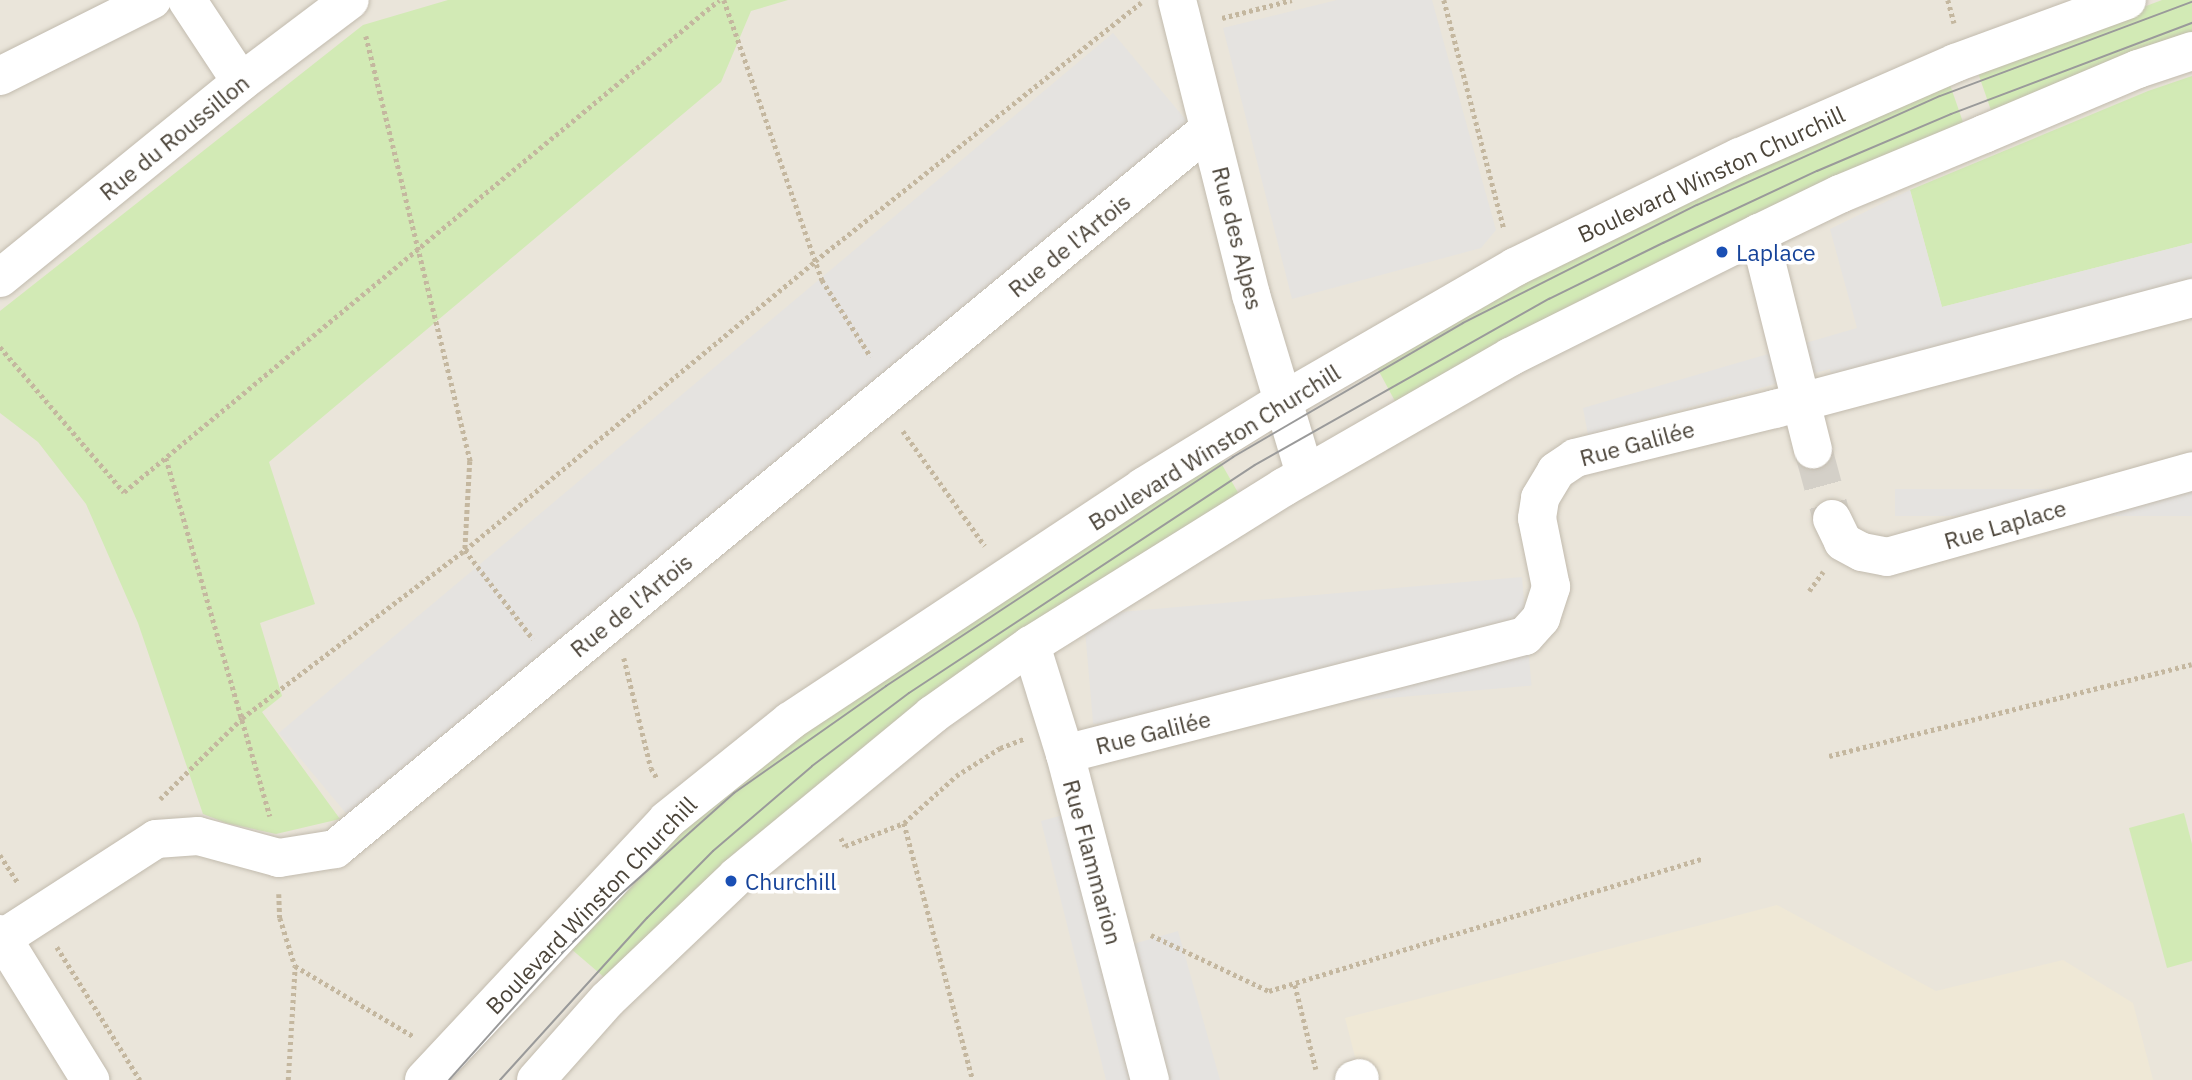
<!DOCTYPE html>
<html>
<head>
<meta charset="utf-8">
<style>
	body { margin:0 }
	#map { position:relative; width:2192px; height:1080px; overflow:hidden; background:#f6f3ec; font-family:"IBM Plex Sans",sans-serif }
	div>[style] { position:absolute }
	.residential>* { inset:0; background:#eae5da; transform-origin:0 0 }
	.education>* { inset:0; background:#efe8d6 }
	.green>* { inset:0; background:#d2eab5 }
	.parking>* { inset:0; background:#e5e3e0; transform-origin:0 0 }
	.minor-tunnel>* { height:38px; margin-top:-19px; transform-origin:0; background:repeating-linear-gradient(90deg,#d4d0c8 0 38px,transparent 0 57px) }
	.path>* { height:4.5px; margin-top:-2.25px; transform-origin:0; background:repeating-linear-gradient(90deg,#c4b79f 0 3.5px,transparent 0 7px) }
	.roads { filter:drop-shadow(0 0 2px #c2bbae) drop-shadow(0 0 2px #c2bbae) }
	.minor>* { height:38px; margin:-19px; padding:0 19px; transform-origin:19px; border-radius:19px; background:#fff }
	.tram>* { height:2px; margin:-1px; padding:0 1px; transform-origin:1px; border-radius:1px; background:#9a9a9a }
	.dots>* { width:19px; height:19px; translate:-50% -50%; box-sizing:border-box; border:4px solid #fff; border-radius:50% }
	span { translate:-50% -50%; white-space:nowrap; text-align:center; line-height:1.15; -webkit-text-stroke:7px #fff; paint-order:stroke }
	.street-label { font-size:23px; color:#4b4439 }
	.transit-label { font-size:23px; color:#164399 }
	.left { translate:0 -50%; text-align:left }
</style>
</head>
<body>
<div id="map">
	<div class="residential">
		<i style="left:0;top:0;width:2192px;height:1080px"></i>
	</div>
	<div class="education">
		<i style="clip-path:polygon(1777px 905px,1936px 991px,2063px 960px,2133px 1003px,2153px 1080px,1361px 1080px,1345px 1018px)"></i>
	</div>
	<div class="green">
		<i style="clip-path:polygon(448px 0,788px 0,751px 11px,721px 82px,269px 462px,315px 604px,260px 623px,282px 696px,262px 712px,340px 819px,276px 834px,226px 823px,203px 814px,138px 623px,86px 504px,38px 442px,0 413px,0 311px,363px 25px)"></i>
		<i style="clip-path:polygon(2162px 0,2192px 0,2192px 38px,1993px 116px,1977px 70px)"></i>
		<i style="clip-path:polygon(2192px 76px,2192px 243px,1942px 307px,1910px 190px,2148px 91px)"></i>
		<i style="clip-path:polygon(1948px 79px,1964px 125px,1396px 403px,1375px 364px,1543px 271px)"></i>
		<i style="clip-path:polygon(1217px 456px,1240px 496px,605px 978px,563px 942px,724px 790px,943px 635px)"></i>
		<i style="clip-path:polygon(2184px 813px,2192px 844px,2192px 961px,2167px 968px,2129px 828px)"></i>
	</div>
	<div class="parking">
		<i style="clip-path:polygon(1337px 0,1432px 0,1496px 230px,1481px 248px,1292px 299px,1223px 28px)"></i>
		<i style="left:1113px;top:33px;width:120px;height:1089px;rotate:50deg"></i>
		<i style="clip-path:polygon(1910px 190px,1942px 307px,2192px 243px,2192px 317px,1837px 406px,1830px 369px,1588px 435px,1583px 408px,1857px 328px,1830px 229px)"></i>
		<i style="left:2192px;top:489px;width:27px;height:297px;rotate:90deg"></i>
		<i style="left:1522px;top:577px;width:109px;height:440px;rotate:85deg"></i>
		<i style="clip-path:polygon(1093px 807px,1130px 945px,1178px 931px,1220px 1080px,1106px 1080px,1041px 821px)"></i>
	</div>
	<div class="minor-tunnel">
		<i style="left:1813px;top:449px;width:73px;rotate:74.8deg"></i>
	</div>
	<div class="path">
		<i style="left:724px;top:0;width:297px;rotate:70.7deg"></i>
		<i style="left:822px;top:280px;width:91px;rotate:57.5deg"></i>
		<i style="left:1444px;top:0;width:237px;rotate:75.3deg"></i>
		<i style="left:1948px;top:0;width:24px;rotate:75deg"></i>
		<i style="left:1222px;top:18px;width:72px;rotate:-14.4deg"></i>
		<i style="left:366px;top:36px;width:438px;rotate:76.2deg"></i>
		<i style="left:470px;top:461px;width:89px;rotate:93.2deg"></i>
		<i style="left:465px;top:550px;width:112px;rotate:52.6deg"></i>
		<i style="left:0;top:347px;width:191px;rotate:49.5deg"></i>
		<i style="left:124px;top:492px;width:772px;rotate:-39.59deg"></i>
		<i style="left:903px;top:431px;width:141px;rotate:54.5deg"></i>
		<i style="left:166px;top:458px;width:373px;rotate:73.8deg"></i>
		<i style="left:1809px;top:591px;width:24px;rotate:-54deg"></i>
		<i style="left:624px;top:658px;width:113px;rotate:76.2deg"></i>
		<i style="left:651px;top:768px;width:12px;rotate:59deg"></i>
		<i style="left:1829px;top:756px;width:374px;rotate:-14.2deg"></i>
		<i style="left:160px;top:799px;width:115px;rotate:-44.6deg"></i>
		<i style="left:242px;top:718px;width:279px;rotate:-37deg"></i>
		<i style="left:465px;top:550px;width:454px;rotate:-39.5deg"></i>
		<i style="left:815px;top:261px;width:416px;rotate:-38.4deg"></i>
		<i style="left:904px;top:823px;width:266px;rotate:75deg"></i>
		<i style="left:841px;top:838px;width:9px;rotate:63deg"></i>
		<i style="left:845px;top:846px;width:63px;rotate:-21.3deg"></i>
		<i style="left:904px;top:823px;width:70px;rotate:-42.1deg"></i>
		<i style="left:956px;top:776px;width:52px;rotate:-32.5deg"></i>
		<i style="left:1000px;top:748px;width:25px;rotate:-21deg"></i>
		<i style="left:0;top:855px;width:33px;rotate:57deg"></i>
		<i style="left:279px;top:894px;width:24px;rotate:88deg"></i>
		<i style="left:280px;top:918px;width:50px;rotate:72.6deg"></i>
		<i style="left:295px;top:966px;width:137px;rotate:30.7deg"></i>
		<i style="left:1151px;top:935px;width:131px;rotate:25.4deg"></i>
		<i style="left:1269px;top:991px;width:453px;rotate:-17deg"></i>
		<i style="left:57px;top:947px;width:157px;rotate:58deg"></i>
		<i style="left:1295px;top:985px;width:87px;rotate:76deg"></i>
		<i style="left:288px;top:1080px;width:114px;rotate:-86.5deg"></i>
	</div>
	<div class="roads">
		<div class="minor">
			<i style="left:187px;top:0;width:98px;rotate:56.6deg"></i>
			<i style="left:1177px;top:0;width:304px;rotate:75.9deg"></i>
			<i style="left:1251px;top:295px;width:187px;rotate:73.2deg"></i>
			<i style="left:0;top:76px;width:170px;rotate:-26.6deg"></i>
			<i style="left:1759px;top:233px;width:223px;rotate:76deg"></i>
			<i style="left:0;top:278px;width:311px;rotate:-39.1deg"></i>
			<i style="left:241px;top:82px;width:136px;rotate:-37deg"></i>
			<i style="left:1832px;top:519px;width:25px;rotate:64deg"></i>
			<i style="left:1843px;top:542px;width:21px;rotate:28deg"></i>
			<i style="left:1862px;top:552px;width:25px;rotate:11deg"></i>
			<i style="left:1887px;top:557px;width:317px;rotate:-15.7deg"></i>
			<i style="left:1031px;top:645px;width:114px;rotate:72.7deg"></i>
			<i style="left:1065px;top:754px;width:337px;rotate:75.4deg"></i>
			<i style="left:1065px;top:754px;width:475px;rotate:-14.4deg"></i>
			<i style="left:1525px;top:636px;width:24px;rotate:-48deg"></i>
			<i style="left:1541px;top:618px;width:33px;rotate:-72deg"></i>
			<i style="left:1551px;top:587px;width:70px;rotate:-101.5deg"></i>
			<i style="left:1537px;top:518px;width:20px;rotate:-81deg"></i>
			<i style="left:1540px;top:498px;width:31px;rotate:-59deg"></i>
			<i style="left:1556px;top:471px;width:23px;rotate:-34deg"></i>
			<i style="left:1575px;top:458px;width:206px;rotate:-13.8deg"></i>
			<i style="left:1775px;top:409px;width:432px;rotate:-14.9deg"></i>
			<i style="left:0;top:934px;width:172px;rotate:58.3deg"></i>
			<i style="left:0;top:940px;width:186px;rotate:-32.9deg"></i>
			<i style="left:156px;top:839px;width:42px;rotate:-4.1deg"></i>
			<i style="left:198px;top:836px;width:84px;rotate:15.2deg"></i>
			<i style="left:279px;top:858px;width:57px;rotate:-9.1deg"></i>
			<i style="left:335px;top:849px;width:1132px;rotate:-39.48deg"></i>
			<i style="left:424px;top:1080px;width:356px;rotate:-46.9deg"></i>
			<i style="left:667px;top:820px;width:158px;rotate:-38.8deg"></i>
			<i style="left:790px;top:721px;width:424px;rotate:-33.5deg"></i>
			<i style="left:1143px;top:487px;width:164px;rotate:-31.6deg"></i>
			<i style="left:1283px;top:401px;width:268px;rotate:-30deg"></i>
			<i style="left:1515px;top:267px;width:250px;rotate:-26.1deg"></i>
			<i style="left:1740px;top:157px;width:235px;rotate:-23.6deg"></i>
			<i style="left:1955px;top:63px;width:183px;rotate:-20.1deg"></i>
			<i style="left:536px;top:1080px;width:108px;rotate:-48.4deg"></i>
			<i style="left:608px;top:999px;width:178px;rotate:-43.6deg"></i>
			<i style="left:737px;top:876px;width:253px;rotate:-39.5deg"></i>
			<i style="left:932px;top:715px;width:121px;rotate:-35.3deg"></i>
			<i style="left:1031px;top:645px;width:298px;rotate:-32deg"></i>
			<i style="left:1284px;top:487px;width:261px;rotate:-29.9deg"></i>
			<i style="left:1510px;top:357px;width:278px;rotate:-26.5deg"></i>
			<i style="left:1759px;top:233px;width:90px;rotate:-25.7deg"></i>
			<i style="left:1840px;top:194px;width:156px;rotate:-22.6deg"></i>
			<i style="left:1984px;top:134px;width:167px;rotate:-22.9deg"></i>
			<i style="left:2138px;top:69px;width:57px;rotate:-18.4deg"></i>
			<i style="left:1354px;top:1080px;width:6px;rotate:-18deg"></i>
		</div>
	</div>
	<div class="tram">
		<i style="left:449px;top:1080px;width:170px;rotate:-48.3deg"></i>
		<i style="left:562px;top:953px;width:83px;rotate:-45deg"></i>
		<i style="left:621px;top:894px;width:152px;rotate:-41.8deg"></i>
		<i style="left:734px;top:793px;width:186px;rotate:-35.1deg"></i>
		<i style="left:886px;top:686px;width:416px;rotate:-33.4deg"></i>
		<i style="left:1233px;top:457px;width:266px;rotate:-30.2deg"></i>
		<i style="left:1463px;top:323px;width:262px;rotate:-26.8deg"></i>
		<i style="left:1697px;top:205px;width:266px;rotate:-24.2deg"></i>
		<i style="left:1940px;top:96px;width:269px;rotate:-20.5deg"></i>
		<i style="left:500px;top:1080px;width:219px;rotate:-47.8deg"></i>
		<i style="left:647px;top:918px;width:94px;rotate:-45.4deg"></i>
		<i style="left:713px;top:851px;width:130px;rotate:-40.6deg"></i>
		<i style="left:812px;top:766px;width:121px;rotate:-37deg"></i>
		<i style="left:909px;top:693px;width:414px;rotate:-33.4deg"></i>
		<i style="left:1255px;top:465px;width:338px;rotate:-29.5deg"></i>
		<i style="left:1549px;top:299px;width:127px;rotate:-26.2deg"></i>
		<i style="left:1663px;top:243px;width:170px;rotate:-25.1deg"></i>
		<i style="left:1817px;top:171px;width:146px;rotate:-23deg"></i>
		<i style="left:1951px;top:114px;width:258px;rotate:-20.7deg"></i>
	</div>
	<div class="dots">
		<i style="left:1722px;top:252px;background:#1a4fb4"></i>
		<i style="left:731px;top:881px;background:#1a4fb4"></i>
	</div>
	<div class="street-label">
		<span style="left:174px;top:137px;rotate:-39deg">Rue du Roussillon</span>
		<span style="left:1711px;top:174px;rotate:-25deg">Boulevard Winston Churchill</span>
		<span style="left:1238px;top:238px;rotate:76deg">Rue des Alpes</span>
		<span style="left:1069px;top:245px;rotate:-39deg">Rue de l'Artois</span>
		<span style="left:1637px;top:443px;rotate:-15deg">Rue Galilée</span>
		<span style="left:1214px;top:447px;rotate:-32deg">Boulevard Winston Churchill</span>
		<span style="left:2005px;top:524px;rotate:-16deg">Rue Laplace</span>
		<span style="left:631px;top:605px;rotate:-39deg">Rue de l'Artois</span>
		<span style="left:1153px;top:732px;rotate:-14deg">Rue Galilée</span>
		<span style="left:1093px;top:862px;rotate:75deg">Rue Flammarion</span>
		<span style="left:591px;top:905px;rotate:-46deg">Boulevard Winston Churchill</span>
	</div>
	<div class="transit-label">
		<span class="left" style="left:1736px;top:252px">Laplace</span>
		<span class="left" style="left:745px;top:881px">Churchill</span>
	</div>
</div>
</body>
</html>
